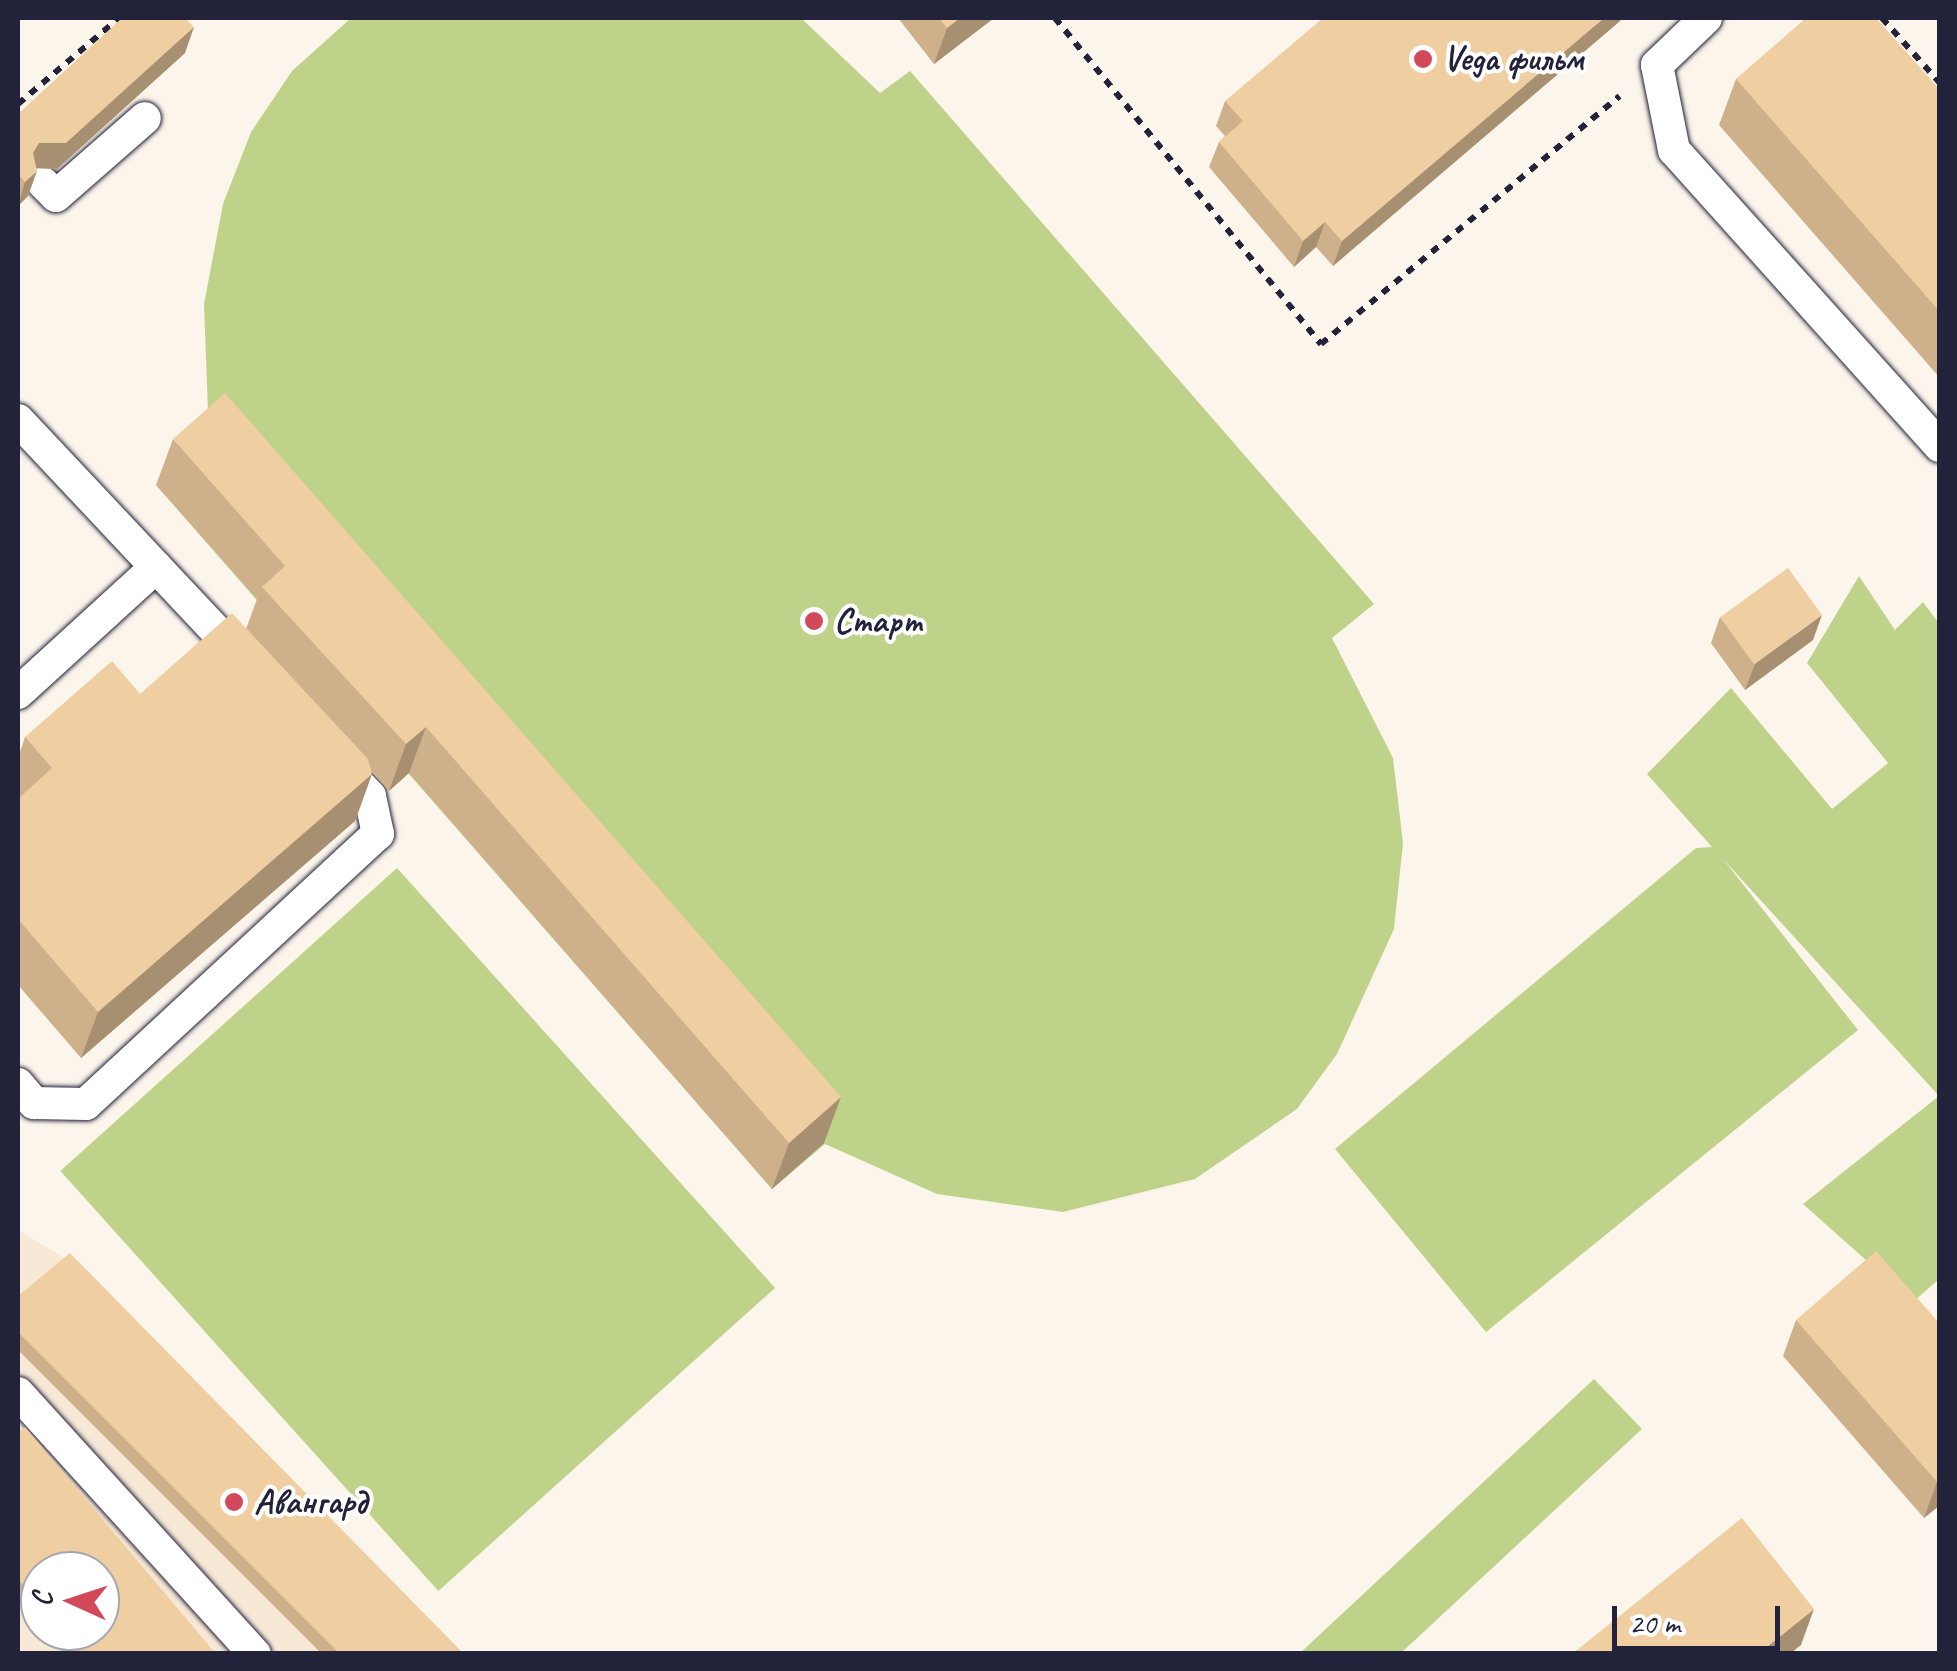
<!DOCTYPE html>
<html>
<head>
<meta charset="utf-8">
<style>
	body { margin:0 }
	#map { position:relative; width:1957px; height:1671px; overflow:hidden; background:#fcf5ec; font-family:Caveat,sans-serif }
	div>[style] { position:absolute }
	.built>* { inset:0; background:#f8e9d6 }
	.green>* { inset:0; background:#bed389; transform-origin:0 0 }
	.path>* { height:6px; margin-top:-3px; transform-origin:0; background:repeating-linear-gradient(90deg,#22223b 0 8px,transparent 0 16px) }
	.roads { filter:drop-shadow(0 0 2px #22223b) drop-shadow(0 0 2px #22223b) }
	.service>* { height:32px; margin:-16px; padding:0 16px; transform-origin:16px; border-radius:16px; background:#fff }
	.wall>* { inset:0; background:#ceb18a }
	.shaded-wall>* { inset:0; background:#a79071 }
	.building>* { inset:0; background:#efcea1; transform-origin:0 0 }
	.dots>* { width:28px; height:28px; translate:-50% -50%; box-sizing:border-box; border:5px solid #fff; border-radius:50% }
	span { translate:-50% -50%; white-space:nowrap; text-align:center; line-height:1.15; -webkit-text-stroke:8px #fff; paint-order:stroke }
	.poi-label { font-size:35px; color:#22223b; font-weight:700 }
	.left { translate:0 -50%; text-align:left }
	.frame { position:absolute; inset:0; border:20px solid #22223b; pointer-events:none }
	.north { position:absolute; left:20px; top:1551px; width:100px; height:100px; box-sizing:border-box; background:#fff; border:2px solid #a7a7b1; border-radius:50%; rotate:273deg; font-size:28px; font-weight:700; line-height:40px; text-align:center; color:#22223b }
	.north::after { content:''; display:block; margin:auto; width:35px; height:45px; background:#d1495b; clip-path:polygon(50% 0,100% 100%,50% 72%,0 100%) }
	.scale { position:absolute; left:1612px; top:1606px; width:168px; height:45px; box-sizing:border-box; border:5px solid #22223b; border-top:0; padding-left:12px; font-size:30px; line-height:35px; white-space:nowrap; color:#22223b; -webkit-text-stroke:8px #fff; paint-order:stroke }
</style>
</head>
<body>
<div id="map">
	<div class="built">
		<i style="clip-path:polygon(evenodd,18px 1230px,68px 1260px,457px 1654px,18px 1654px,18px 1230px,40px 1571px,100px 1571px,100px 1631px,40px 1631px,40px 1571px)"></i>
	</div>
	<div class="green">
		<i style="clip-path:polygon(351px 18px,801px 18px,880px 93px,910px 71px,1374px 604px,1332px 638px,1393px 758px,1403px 843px,1394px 929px,1337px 1054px,1297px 1109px,1195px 1179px,1063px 1212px,937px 1194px,825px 1144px,772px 1189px,156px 485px,209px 439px,204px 304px,223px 204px,251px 132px,292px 71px)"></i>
		<i style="clip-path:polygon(1859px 576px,1895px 630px,1923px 602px,1940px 625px,1939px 1279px,1913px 1302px,1803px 1204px,1939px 1096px,1723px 859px,1858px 1030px,1486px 1332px,1335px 1149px,1696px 848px,1712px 847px,1647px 774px,1731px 688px,1832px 809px,1888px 763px,1807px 663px)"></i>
		<i style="left:397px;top:868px;width:565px;height:453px;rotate:48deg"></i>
		<i style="clip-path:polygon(1594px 1379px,1642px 1429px,1401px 1653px,1300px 1653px)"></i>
	</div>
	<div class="path">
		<i style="left:1055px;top:18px;width:421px;rotate:50.8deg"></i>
		<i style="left:1321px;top:344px;width:388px;rotate:-39.7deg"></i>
		<i style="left:1882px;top:18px;width:87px;rotate:48.3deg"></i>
		<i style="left:18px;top:104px;width:133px;rotate:-40.4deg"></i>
	</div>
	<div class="roads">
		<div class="service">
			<i style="left:1706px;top:18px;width:68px;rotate:136.2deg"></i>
			<i style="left:1657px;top:65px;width:87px;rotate:78.7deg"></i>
			<i style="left:1674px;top:150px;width:398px;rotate:48.1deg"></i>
			<i style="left:43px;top:183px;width:18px;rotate:45deg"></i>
			<i style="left:56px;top:196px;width:118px;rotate:-41.2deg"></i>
			<i style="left:18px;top:420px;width:330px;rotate:46.8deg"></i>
			<i style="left:18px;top:693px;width:187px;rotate:-42.4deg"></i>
			<i style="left:18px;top:1084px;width:25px;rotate:50deg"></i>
			<i style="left:34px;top:1103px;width:52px;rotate:1.1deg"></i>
			<i style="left:86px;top:1104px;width:398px;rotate:-42.8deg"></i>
			<i style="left:378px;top:834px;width:39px;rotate:-102deg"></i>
			<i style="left:370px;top:796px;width:51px;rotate:-133.4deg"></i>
			<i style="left:18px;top:1393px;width:353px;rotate:47.8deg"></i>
		</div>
	</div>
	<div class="wall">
		<i style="clip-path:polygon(898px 18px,994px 18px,934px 64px)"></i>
		<i style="clip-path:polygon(1620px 21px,1333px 266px,1316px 247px,1294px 267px,1209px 167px,1219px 142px,1225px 136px,1216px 126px,1225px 101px)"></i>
		<i style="clip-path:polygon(185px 53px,57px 169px,37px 168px,28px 196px,18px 206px,18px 114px)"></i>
		<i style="clip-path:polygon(1736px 79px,1940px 90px,1940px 378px,1719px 125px)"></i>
		<i style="clip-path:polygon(173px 439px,841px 1097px,824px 1143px,772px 1189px,409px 773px,389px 791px,371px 771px,372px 774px,355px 821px,81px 1058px,18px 985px,18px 799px,20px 797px,18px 794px,18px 758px,25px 737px,140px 694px,246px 629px,257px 599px,156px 485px)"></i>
		<i style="clip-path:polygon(1720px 617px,1813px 640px,1745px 690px,1711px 643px)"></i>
		<i style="clip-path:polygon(18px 1296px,464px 1654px,322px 1654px,18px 1350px)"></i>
		<i style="clip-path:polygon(1796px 1320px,1940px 1324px,1940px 1505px,1924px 1518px,1783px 1356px)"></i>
		<i style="clip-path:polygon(18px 1433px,216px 1654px,64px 1654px,46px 1631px,100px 1631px,40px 1571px,40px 1624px,18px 1598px)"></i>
	</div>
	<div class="shaded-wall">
		<i style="clip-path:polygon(960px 18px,994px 18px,934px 64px,947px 28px)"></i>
		<i style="clip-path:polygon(1604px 18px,1622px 18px,1620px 21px,1333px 266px,1342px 241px)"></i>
		<i style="clip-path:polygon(194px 27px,185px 53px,57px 169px,30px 168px,33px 153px,39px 143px)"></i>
		<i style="clip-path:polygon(37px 171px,28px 196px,18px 206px,25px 182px)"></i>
		<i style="clip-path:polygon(1325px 222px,1316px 247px,1294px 267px,1303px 241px)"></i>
		<i style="clip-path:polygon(1822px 615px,1813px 640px,1745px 690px,1755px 664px)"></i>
		<i style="clip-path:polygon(426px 727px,409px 773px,389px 791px,406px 744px)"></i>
		<i style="clip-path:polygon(372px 774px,355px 821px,81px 1058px,98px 1012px)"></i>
		<i style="clip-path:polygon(841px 1097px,824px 1143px,772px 1189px,789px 1143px)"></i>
		<i style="clip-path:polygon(1940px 1480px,1940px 1505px,1924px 1518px,1937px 1482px)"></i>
		<i style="clip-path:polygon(1814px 1609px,1801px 1645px,1790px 1654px,1758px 1654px)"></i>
	</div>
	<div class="building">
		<i style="clip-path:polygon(122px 18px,185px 18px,194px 27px,66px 143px,39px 143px,33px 153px,37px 171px,25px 182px,18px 174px,18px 114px)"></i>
		<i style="clip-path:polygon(939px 18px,960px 18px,947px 28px)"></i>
		<i style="clip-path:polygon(1323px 18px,1604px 18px,1342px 241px,1325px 222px,1303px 241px,1219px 142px,1243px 121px,1225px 101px)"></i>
		<i style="clip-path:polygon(1806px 18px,1876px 18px,1940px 90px,1940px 312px,1736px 79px)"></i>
		<i style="clip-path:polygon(225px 393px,841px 1097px,789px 1143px,426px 727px,406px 744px,262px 587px,285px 566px,173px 439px)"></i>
		<i style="left:1788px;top:568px;width:58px;height:84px;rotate:54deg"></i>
		<i style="clip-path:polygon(232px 613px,368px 759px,372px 774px,98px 1012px,18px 919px,18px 799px,52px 768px,25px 737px,112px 661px,140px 694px)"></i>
		<i style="clip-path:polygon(1876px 1251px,1940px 1324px,1940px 1480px,1937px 1482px,1796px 1320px)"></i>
		<i style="clip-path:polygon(70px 1253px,464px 1654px,340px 1654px,18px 1332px,18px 1296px)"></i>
		<i style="clip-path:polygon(25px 1427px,216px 1654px,80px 1654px,61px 1631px,100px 1631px,100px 1571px,40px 1571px,40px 1606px,18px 1579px,18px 1433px)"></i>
		<i style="clip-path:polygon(1742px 1518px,1814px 1609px,1758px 1654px,1572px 1654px)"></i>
	</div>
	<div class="dots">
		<i style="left:1423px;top:59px;background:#d1495b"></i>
		<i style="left:814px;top:621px;background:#d1495b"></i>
		<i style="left:234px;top:1502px;background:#d1495b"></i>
	</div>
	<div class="poi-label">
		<span class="left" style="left:1443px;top:59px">Vega фильм</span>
		<span class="left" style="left:834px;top:621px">Старт</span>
		<span class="left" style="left:254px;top:1502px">Авангард</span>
	</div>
	<div class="frame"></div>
	<div class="north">С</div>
	<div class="scale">20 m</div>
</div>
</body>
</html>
